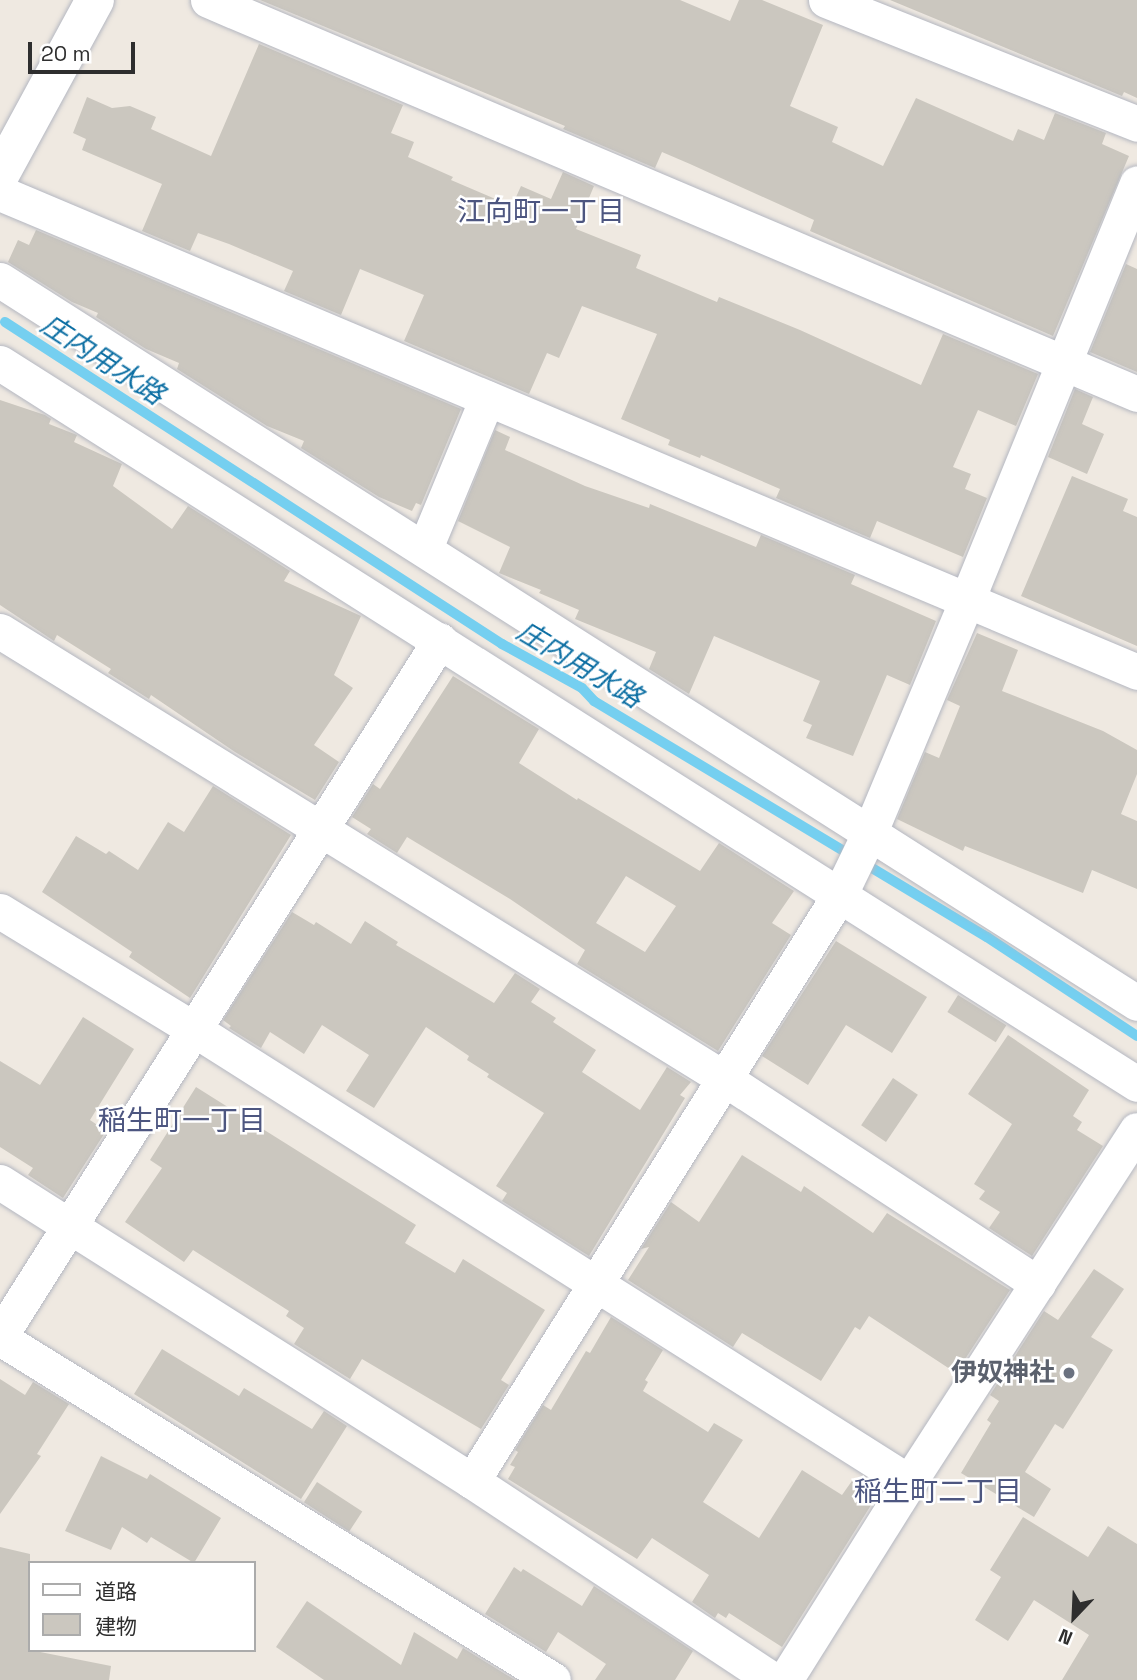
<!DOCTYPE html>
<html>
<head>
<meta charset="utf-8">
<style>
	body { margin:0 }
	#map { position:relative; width:1137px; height:1680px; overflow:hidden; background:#efe9e1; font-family:"Space Grotesk","Noto Sans JP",sans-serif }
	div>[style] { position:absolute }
	.stream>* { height:10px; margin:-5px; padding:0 5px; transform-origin:5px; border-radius:5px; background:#75cff0 }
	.building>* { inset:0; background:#cbc7bf; transform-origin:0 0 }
	.roads { filter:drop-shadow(0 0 2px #b4b7c1) drop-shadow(0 0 2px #b4b7c1) }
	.minor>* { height:35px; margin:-17.5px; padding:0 17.5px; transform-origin:17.5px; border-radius:17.5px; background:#fff }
	.tertiary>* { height:38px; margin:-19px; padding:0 19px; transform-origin:19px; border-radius:19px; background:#fff }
	.dots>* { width:19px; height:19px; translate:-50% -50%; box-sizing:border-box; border:4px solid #fff; border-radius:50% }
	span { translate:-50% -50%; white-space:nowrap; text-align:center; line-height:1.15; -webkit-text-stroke:5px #fff; paint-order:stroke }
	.worship-label { font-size:26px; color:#5b616d; font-weight:700 }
	.right { translate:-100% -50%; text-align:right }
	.neighbourhood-label { font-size:28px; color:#4d5680 }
	.water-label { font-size:28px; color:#0d6fa3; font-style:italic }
	.legend { position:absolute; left:28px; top:1561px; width:228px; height:91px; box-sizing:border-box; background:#fff; border:2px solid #ababab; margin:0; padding:9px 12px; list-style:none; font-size:21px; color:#2e2e2e }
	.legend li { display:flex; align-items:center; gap:14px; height:35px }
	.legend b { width:35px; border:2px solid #ababab }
	.north { position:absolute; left:1039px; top:1582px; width:70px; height:70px; -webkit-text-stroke:5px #fff; paint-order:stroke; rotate:203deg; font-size:19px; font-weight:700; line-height:28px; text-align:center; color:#2e2e2e }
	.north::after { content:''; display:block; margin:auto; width:24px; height:32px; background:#2e2e2e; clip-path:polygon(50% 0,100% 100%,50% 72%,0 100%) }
	.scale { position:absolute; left:28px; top:42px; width:107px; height:32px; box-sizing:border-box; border:4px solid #2e2e2e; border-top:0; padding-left:9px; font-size:21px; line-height:24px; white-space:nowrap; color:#2e2e2e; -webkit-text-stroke:5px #fff; paint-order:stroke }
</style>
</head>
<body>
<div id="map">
	<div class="stream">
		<i style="left:5px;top:322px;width:592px;rotate:32.94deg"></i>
		<i style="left:502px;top:644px;width:91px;rotate:28.8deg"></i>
		<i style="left:582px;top:688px;width:18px;rotate:47deg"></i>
		<i style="left:594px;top:701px;width:458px;rotate:31deg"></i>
		<i style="left:987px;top:937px;width:180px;rotate:33.4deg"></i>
	</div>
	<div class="building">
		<i style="clip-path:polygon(260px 0,680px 0,730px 21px,739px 0,762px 0,823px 25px,790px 106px,838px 127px,832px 142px,883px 166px,916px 98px,1013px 141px,1018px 129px,1044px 140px,1055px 113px,1106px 133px,1102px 144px,1129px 156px,1053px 336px,810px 231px,814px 220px,690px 164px,662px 152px,655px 168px,563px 129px,565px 126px)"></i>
		<i style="clip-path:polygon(890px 0,1137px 0,1137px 98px,1124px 92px,1122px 96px)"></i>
		<i style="clip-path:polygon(259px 44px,403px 105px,391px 133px,414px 142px,408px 157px,453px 177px,451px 180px,512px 206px,521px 186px,551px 199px,563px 172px,594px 186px,576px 229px,641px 255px,636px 268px,717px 302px,719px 297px,800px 330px,921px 385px,943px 334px,1038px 374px,1016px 426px,978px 410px,953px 467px,971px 474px,965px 489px,987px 498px,963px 557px,877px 521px,870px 538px,776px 498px,780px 489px,701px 455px,700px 458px,668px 445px,670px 440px,621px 419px,657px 334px,582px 306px,559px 358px,547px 353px,529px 394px,404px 341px,424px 295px,360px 269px,341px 315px,284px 291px,293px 271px,229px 244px,198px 233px,190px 251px,142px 231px,162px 184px,82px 150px,86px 139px,73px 133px,87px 97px,112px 108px,130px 106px,156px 117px,151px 129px,211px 156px)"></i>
		<i style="clip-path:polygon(36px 230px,461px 409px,421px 505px,416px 503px,412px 511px,379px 497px,301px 448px,304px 441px,267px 426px,177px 369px,179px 363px,146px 349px,96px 317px,98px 313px,72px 302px,8px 262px,18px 240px,29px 245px)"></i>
		<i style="clip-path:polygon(1126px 264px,1137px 269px,1137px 372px,1090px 352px)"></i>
		<i style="clip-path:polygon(1075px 389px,1093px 397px,1082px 424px,1104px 434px,1087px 474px,1048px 457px)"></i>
		<i style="clip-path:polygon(0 400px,45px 415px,51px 419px,49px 424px,77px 435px,74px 442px,122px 464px,113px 486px,172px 529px,188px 506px,290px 571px,284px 581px,361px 616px,334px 675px,353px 688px,314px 745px,339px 762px,315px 800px,235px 752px,151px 695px,149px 699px,108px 673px,111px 669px,57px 635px,54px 641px,0 605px)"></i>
		<i style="clip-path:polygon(495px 430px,510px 437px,505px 450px,585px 486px,649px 508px,650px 504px,756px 547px,761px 535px,855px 575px,851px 584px,936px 621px,910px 685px,887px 675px,853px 756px,806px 738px,812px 725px,803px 721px,820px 681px,714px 636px,689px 694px,649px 669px,656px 652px,575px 619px,579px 610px,539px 593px,541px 590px,499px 573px,510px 547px,458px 521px)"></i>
		<i style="clip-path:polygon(1072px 476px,1128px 499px,1123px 511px,1137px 517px,1137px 646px,1021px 596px)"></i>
		<i style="clip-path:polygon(977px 633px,1018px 650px,1002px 691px,1103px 731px,1137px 750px,1137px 774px,1121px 814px,1137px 821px,1137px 889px,1092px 870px,1083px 893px,965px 846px,963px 851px,897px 819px,925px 752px,939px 758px,960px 706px,947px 700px)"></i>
		<i style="clip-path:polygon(evenodd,453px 676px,539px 729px,519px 763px,577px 800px,578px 798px,700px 871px,719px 843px,794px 891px,772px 923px,791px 935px,718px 1051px,577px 964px,585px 950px,510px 899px,407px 837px,397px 853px,367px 834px,371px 829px,352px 817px,373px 784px,380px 789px,453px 676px,626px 876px,676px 906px,645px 952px,596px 923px,626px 876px)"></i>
		<i style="clip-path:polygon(213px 786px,291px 835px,190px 998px,129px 957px,132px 952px,42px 892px,76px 836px,106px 854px,109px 851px,138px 870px,168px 822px,184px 832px)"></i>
		<i style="clip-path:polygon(292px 912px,314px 925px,316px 922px,351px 944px,365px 921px,398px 942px,396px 945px,494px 1003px,515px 973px,540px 989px,531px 1002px,556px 1018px,553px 1022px,596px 1050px,582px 1072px,640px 1110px,667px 1067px,691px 1082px,680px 1095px,685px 1098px,589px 1256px,502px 1201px,507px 1193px,496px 1186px,544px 1113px,487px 1077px,489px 1074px,467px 1060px,469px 1056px,426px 1027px,374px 1108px,346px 1091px,369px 1055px,322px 1025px,304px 1054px,270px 1032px,261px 1048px,229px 1028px,231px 1026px,223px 1020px)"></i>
		<i style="clip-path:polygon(836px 941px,927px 997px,892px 1053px,846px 1025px,808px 1085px,762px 1056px)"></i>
		<i style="left:958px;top:995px;width:57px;height:20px;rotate:32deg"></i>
		<i style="clip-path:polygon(83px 1017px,134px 1049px,90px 1120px,106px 1131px,63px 1198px,28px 1175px,33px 1168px,0 1147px,0 1061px,40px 1085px)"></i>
		<i style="clip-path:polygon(1008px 1035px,1089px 1090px,1073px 1116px,1082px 1122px,1077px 1130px,1103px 1146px,1032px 1256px,989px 1228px,1000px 1212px,979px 1199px,985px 1191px,974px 1184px,1012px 1124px,968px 1094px)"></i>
		<i style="left:893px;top:1078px;width:30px;height:57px;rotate:34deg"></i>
		<i style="clip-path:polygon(196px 1087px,416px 1225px,405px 1243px,455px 1273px,463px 1259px,545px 1310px,501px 1380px,509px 1385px,481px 1429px,362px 1359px,350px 1379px,294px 1344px,304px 1328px,286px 1316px,289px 1311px,193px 1250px,184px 1262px,125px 1222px,162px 1168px,150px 1160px)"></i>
		<i style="clip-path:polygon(742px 1155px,801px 1192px,804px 1186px,873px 1233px,887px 1213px,1010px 1290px,956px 1373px,869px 1316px,860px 1330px,855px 1327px,821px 1381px,742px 1333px,733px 1347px,628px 1280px,649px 1247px,641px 1249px,671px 1202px,699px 1222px)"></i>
		<i style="clip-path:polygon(1094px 1269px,1124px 1289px,1091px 1337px,1113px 1350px,1063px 1429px,1055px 1424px,1025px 1472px,1051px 1489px,1034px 1517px,961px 1473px,991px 1423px,987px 1420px,999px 1401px,990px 1395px,1044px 1311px,1058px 1320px)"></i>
		<i style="clip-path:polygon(611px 1317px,663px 1350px,645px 1380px,648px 1382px,643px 1391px,708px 1432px,714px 1423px,743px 1440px,703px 1502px,759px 1538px,802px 1470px,842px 1495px,854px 1478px,878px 1494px,782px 1647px,729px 1613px,726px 1618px,718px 1613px,715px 1618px,692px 1602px,709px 1575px,652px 1538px,637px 1559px,508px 1479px,515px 1467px,510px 1465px,518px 1452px,515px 1450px,543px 1405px,551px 1410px,586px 1351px,590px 1353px)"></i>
		<i style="clip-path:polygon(162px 1349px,239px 1396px,244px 1388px,312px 1429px,324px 1411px,347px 1426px,301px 1499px,134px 1394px)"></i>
		<i style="clip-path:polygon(0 1379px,25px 1395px,33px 1382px,69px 1404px,37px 1454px,41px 1456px,0 1514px)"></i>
		<i style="clip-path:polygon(101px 1456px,147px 1479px,150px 1474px,221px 1518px,194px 1563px,151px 1537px,147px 1543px,122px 1527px,111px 1550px,65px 1531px)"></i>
		<i style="left:317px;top:1482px;width:54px;height:24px;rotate:33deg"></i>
		<i style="clip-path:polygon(1023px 1517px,1088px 1557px,1108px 1526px,1137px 1544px,1137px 1680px,1062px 1680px,1089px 1635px,1034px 1600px,1008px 1641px,975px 1620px,1001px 1577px,990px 1570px)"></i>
		<i style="clip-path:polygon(0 1547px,30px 1554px,30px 1650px,111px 1666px,109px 1680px,0 1680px)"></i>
		<i style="clip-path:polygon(514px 1567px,521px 1572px,523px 1569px,582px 1606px,594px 1586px,693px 1651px,675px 1680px,595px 1680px,606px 1664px,558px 1632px,546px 1652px,485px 1614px)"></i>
		<i style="clip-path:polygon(307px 1601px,401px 1665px,414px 1632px,457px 1659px,463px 1648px,515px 1680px,324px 1680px,276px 1647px)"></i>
	</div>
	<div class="roads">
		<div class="minor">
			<i style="left:208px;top:0;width:1009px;rotate:22.98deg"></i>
			<i style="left:826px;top:0;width:335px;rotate:21.7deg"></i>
			<i style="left:0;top:193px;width:1234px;rotate:22.84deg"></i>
			<i style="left:0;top:280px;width:1347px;rotate:32.45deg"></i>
			<i style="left:0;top:363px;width:1346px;rotate:32.38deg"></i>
			<i style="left:425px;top:548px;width:162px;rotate:-67.5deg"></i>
			<i style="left:0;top:631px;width:852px;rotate:31.71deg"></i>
			<i style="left:725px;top:1079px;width:374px;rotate:33.2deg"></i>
			<i style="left:0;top:911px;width:228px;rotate:31.4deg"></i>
			<i style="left:195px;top:1030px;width:845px;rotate:32.34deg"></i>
			<i style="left:0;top:1182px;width:559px;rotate:32.35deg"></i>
			<i style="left:472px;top:1481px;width:361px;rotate:33.5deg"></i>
			<i style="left:0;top:1336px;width:823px;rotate:-57.7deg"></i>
			<i style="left:0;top:1338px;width:650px;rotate:31.73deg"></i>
			<i style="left:472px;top:1481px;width:693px;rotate:-57.92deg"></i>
			<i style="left:840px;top:894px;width:67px;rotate:-64.2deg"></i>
			<i style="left:869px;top:834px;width:254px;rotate:-67.3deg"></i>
			<i style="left:967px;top:600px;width:450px;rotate:-67.8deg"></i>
			<i style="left:785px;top:1680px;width:234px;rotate:-57.9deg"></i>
			<i style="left:909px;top:1482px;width:419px;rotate:-57.1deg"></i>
		</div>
		<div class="tertiary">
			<i style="left:0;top:175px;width:199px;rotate:-61.5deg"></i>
		</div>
	</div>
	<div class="dots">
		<i style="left:1069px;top:1373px;background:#6b7280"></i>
	</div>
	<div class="worship-label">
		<span class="right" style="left:1055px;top:1373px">伊奴神社</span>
	</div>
	<div class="neighbourhood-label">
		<span style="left:541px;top:211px">江向町一丁目</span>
		<span style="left:182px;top:1120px">稲生町一丁目</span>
		<span style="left:938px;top:1491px">稲生町二丁目</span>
	</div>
	<div class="water-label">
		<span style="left:103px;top:359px;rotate:33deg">庄内用水路</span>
		<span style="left:580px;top:664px;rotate:31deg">庄内用水路</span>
	</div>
	<ul class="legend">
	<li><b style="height:9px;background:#fff"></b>道路</li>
	<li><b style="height:19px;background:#cbc7bf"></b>建物</li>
	</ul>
	<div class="north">N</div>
	<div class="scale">20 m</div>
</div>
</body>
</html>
